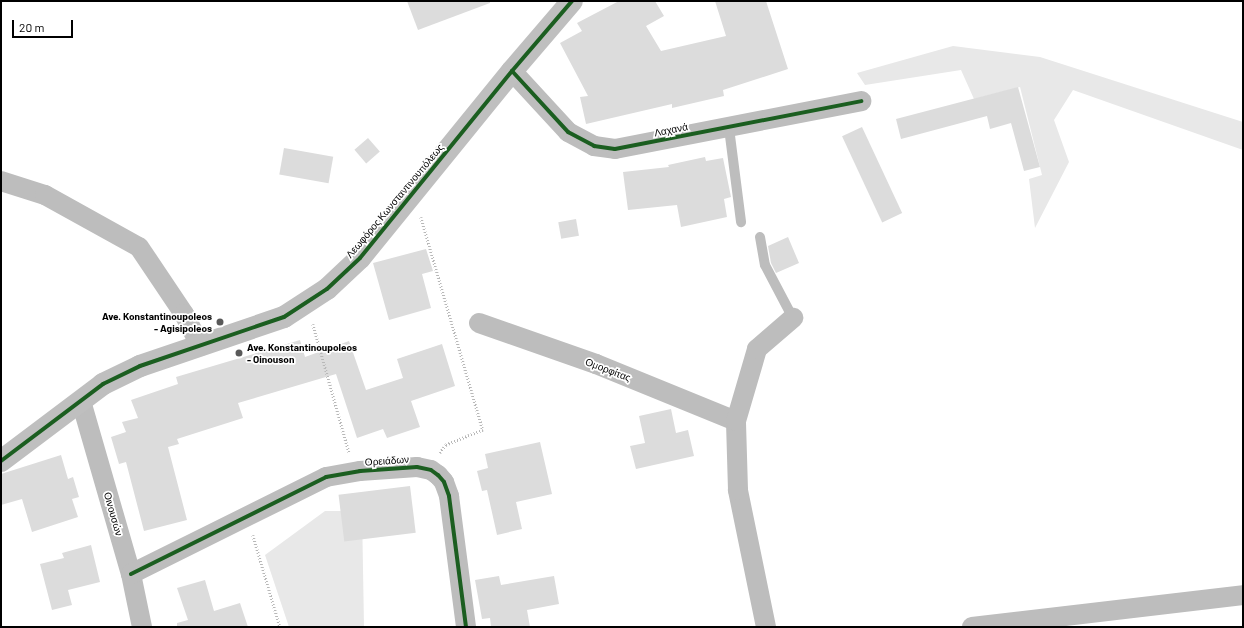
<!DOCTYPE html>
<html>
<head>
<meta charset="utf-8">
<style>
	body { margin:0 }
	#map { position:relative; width:1244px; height:628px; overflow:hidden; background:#fff; font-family:Barlow,sans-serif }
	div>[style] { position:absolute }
	.green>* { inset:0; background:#e8e8e8 }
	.building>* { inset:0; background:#dcdcdc; transform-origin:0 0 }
	.path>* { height:2.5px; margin-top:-1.25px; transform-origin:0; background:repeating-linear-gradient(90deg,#b8b8b8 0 1px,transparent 0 3px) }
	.lane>* { height:10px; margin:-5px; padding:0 5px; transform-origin:5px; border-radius:5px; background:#bdbdbd }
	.street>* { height:20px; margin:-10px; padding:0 10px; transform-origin:10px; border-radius:10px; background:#bdbdbd }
	.secondary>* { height:22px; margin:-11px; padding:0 11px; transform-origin:11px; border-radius:11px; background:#bfbfbf }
	.cycleway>* { height:4px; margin:-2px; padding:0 2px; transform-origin:2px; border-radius:2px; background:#1b5e20 }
	.dots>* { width:11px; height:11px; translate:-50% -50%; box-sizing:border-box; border:2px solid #fff; border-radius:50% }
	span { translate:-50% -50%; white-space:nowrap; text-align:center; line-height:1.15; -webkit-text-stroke:3.5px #fff; paint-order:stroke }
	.street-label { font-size:10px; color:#000 }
	.poi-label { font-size:10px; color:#000; font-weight:700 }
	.right { translate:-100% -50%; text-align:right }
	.left { translate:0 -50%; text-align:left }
	.frame { position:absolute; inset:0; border:2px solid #000; pointer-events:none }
	.scale { position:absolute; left:12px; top:20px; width:61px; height:18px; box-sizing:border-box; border:2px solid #000; border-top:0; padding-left:5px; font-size:12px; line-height:14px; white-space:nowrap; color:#000; -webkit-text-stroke:3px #fff; paint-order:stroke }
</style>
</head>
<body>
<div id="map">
	<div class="green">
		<i style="clip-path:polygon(953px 46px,1040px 57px,1243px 122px,1243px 150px,1073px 90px,1054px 120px,1069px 162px,1035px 228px,1029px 179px,1042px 175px,1020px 87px,974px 99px,961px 70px,865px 85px,857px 73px)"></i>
		<i style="clip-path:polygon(325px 511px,362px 511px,364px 627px,289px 627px,265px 555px)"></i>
	</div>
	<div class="building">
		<i style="clip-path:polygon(407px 1px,490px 1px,490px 3px,418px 30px)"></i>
		<i style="clip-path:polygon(619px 1px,655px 1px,664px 16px,646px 26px,661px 51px,726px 36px,715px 1px,766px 1px,788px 69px,723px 90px,724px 96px,672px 108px,672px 104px,586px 124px,580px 97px,588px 96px,560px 43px,582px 31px,577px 23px)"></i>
		<i style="clip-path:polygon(1018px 87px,1040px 167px,1024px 171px,1011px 123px,990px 129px,987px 116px,901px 139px,896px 119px)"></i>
		<i style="left:862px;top:127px;width:95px;height:22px;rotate:65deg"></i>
		<i style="left:368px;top:138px;width:18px;height:18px;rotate:49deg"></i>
		<i style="left:284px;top:148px;width:50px;height:27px;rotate:10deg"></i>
		<i style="clip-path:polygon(705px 157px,706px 161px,723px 158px,731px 197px,724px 199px,727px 217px,681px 227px,677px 205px,628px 210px,623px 172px,669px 167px,668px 165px)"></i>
		<i style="left:576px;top:219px;width:17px;height:18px;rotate:80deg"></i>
		<i style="clip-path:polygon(788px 237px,799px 263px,776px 273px,771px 263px,768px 246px)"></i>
		<i style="clip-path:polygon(426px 249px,433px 271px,422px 274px,431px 308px,389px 320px,373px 263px)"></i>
		<i style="clip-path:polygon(300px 340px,305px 357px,349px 341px,366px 390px,403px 378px,397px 359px,442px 344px,455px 386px,411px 401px,420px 427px,387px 438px,383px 429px,357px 438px,336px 374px,238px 403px,243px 418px,177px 439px,179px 444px,168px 447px,187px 520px,144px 531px,126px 462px,119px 464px,111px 437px,126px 432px,122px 422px,138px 418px,131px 400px,178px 384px,176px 377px)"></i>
		<i style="clip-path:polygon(671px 409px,676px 433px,688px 430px,694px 456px,636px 469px,630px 446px,645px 443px,639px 416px)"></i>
		<i style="clip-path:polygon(540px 442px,552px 494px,516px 502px,522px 529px,497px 535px,487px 490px,482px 491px,477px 471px,488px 468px,485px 454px)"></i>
		<i style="clip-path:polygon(61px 455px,68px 479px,73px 477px,79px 497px,72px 499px,78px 517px,32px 532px,22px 499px,1px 505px,1px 474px)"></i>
		<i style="left:410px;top:486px;width:47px;height:72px;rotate:83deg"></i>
		<i style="clip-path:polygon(91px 545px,100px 582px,68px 590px,72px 605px,52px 610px,40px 564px,64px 558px,62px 553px)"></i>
		<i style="clip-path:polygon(499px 576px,501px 585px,554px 576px,559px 604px,527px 610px,530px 627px,491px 627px,490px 618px,482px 619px,475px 580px)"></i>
		<i style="clip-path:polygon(205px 580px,214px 611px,240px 603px,248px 627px,177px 627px,177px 623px,188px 620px,177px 588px)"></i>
	</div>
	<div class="path">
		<i style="left:421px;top:217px;width:222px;rotate:73.8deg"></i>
		<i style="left:483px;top:430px;width:40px;rotate:158deg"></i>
		<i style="left:446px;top:445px;width:10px;rotate:127deg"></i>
		<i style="left:313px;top:324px;width:133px;rotate:74.3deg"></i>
		<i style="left:253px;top:535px;width:96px;rotate:73.6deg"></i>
	</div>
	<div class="lane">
		<i style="left:729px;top:128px;width:95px;rotate:82.7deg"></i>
		<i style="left:760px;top:237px;width:28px;rotate:80deg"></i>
		<i style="left:765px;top:265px;width:60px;rotate:62.2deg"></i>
	</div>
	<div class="street">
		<i style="left:512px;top:71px;width:83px;rotate:47.4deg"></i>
		<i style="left:568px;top:132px;width:30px;rotate:28deg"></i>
		<i style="left:594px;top:146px;width:21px;rotate:8deg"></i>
		<i style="left:615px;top:149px;width:251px;rotate:-11deg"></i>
		<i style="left:1px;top:181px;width:46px;rotate:17.7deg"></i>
		<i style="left:45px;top:195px;width:107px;rotate:29deg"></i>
		<i style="left:139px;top:247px;width:81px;rotate:56.1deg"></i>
		<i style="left:184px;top:314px;width:36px;rotate:63deg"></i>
		<i style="left:479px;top:323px;width:124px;rotate:19.3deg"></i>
		<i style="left:596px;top:364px;width:151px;rotate:22.2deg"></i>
		<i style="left:81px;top:401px;width:180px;rotate:73.9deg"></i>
		<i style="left:131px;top:574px;width:54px;rotate:78.3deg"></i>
		<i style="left:131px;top:574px;width:218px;rotate:-26.4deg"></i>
		<i style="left:326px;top:477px;width:35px;rotate:-10deg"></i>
		<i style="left:360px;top:471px;width:57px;rotate:-4deg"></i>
		<i style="left:417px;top:467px;width:14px;rotate:12deg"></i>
		<i style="left:431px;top:470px;width:9px;rotate:36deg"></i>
		<i style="left:438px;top:475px;width:9px;rotate:49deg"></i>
		<i style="left:444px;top:482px;width:15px;rotate:70deg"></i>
		<i style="left:449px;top:496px;width:132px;rotate:82.6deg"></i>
		<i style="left:766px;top:627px;width:140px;rotate:-101.6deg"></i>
		<i style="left:738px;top:490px;width:69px;rotate:-91.7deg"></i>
		<i style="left:736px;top:421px;width:75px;rotate:-73.7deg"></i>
		<i style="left:757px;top:349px;width:48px;rotate:-40.7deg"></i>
		<i style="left:972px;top:627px;width:273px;rotate:-6.7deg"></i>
	</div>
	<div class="secondary">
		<i style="left:1px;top:461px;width:128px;rotate:-37deg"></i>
		<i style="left:103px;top:384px;width:41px;rotate:-25.9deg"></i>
		<i style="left:140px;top:366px;width:152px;rotate:-18.8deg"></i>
		<i style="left:284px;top:317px;width:51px;rotate:-33.1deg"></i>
		<i style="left:327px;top:289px;width:45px;rotate:-43.2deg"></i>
		<i style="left:360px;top:258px;width:241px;rotate:-50.9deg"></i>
		<i style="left:512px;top:71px;width:92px;rotate:-49.4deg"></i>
	</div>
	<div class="cycleway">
		<i style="left:512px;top:71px;width:83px;rotate:47.4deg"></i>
		<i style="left:568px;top:132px;width:30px;rotate:28deg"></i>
		<i style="left:594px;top:146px;width:21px;rotate:8deg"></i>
		<i style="left:615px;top:149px;width:251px;rotate:-11deg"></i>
		<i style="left:1px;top:461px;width:128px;rotate:-37deg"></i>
		<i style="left:103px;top:384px;width:41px;rotate:-25.9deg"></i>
		<i style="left:140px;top:366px;width:152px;rotate:-18.8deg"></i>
		<i style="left:284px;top:317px;width:51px;rotate:-33.1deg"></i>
		<i style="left:327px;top:289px;width:45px;rotate:-43.2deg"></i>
		<i style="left:360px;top:258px;width:241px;rotate:-50.9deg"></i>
		<i style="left:512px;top:71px;width:92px;rotate:-49.4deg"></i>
		<i style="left:131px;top:574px;width:218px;rotate:-26.4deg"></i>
		<i style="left:326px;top:477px;width:35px;rotate:-10deg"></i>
		<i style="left:360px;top:471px;width:57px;rotate:-4deg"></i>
		<i style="left:417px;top:467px;width:14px;rotate:12deg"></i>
		<i style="left:431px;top:470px;width:9px;rotate:36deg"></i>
		<i style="left:438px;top:475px;width:9px;rotate:49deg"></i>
		<i style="left:444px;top:482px;width:15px;rotate:70deg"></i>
		<i style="left:449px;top:496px;width:132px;rotate:82.6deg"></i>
	</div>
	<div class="dots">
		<i style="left:220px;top:322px;background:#595959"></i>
		<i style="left:239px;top:353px;background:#595959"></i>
	</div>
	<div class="street-label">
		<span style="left:671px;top:130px;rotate:-11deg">Λαχανά</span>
		<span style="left:395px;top:201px;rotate:-50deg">Λεωφόρος Κωνσταντινουπόλεως</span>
		<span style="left:608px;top:370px;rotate:21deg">Ομορφίτας</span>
		<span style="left:387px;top:461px;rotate:-4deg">Ορειάδων</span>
		<span style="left:113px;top:514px;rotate:74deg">Οινουσών</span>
	</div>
	<div class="poi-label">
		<span class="right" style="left:212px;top:322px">Ave. Konstantinoupoleos<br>- Agisipoleos</span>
		<span class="left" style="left:247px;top:353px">Ave. Konstantinoupoleos<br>- Oinouson</span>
	</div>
	<div class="frame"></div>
	<div class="scale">20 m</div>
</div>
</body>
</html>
